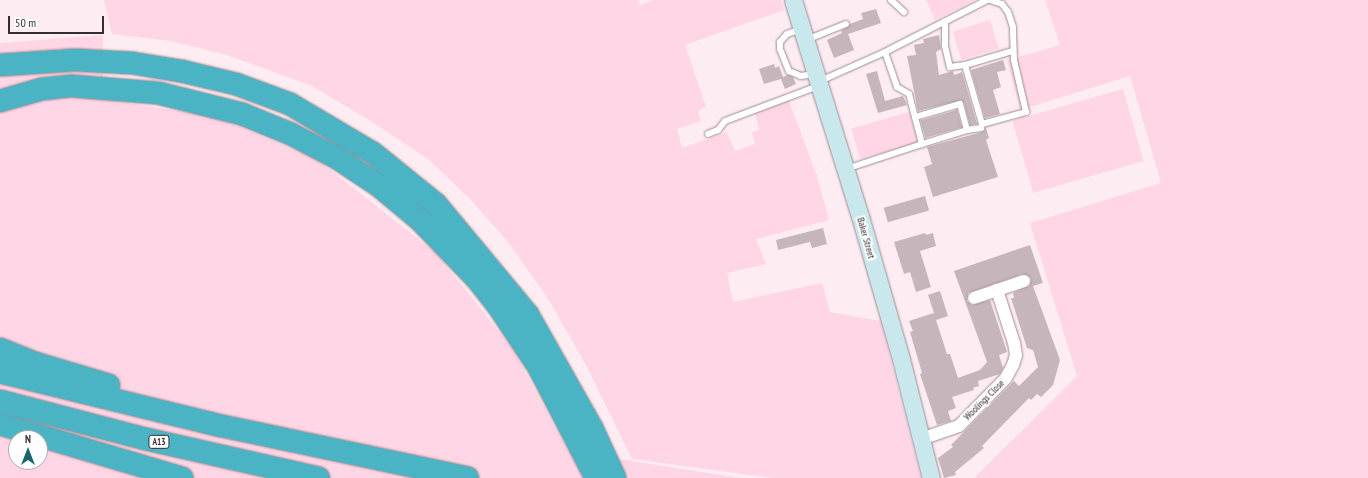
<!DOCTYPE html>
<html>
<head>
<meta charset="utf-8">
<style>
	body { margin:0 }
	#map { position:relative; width:1368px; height:478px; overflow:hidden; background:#fdecf2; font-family:"PT Sans Narrow",sans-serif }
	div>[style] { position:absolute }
	.green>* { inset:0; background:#fed6e5; transform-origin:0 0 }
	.building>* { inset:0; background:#c6b5bb; transform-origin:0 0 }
	.roads { filter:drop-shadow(0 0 1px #9d8c92) drop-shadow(0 0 1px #9d8c92) }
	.lane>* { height:6px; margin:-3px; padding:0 3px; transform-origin:3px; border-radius:3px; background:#fff }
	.street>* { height:12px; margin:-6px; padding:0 6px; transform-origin:6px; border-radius:6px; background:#fff }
	.secondary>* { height:17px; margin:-8.5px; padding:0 8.5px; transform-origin:8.5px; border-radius:8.5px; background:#c9e8ed }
	.highway>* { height:22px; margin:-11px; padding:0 11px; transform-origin:11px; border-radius:11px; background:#4ab3c4 }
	span { translate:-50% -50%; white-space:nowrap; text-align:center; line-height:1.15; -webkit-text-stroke:4px #fefefe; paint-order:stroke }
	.shield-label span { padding:1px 3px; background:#fefefe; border:1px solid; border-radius:3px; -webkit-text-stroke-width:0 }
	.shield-label { font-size:9px; color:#352e30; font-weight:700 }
	.street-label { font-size:10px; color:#352e30 }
	.north { position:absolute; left:8px; top:430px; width:40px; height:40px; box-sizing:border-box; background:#fefefe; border:1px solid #aeabac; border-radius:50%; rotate:0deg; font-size:11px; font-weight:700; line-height:16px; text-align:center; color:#352e30 }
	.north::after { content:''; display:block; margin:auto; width:14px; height:18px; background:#18646f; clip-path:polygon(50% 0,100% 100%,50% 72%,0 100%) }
	.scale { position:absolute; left:8px; top:16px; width:96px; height:18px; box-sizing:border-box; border:2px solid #352e30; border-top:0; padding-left:5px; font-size:12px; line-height:14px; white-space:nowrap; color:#352e30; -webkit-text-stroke:3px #fefefe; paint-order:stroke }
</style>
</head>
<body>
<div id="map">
	<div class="green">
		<i style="clip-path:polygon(104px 0,638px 0,640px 5px,653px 0,781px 0,784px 10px,685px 45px,706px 107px,698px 111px,701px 121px,677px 129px,682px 148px,727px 132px,735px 151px,755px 144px,752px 132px,759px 130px,755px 113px,789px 101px,816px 173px,829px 220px,756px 239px,766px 264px,727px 273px,733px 302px,822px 283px,830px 312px,881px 321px,921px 478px,774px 478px,632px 459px,587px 367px,549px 300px,508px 242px,470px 199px,428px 159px,369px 120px,312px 86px,227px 55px,171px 41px,112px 34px)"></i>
		<i style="clip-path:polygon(926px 0,975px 0,935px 20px)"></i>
		<i style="clip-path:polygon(1045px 0,1368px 0,1368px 478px,974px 478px,1077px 376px,1030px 223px,1161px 183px,1130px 76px,1020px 110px,1007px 60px,1060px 45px)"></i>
		<i style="left:990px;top:20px;width:30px;height:39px;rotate:73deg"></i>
		<i style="clip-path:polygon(evenodd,103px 35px,103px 99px,216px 117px,315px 158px,435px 252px,513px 349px,568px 451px,740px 478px,0 478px,0 43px,103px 35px,16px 438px,40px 438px,40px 462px,16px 462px,16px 438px)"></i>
		<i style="left:1123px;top:89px;width:75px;height:115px;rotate:74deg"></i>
		<i style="left:909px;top:112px;width:32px;height:60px;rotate:74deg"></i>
	</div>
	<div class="building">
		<i style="clip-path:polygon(876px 9px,881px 23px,848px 34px,854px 50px,834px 58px,827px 40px,842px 33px,841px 31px,850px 24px,863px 19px,861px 13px)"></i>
		<i style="clip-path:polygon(939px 35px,941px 49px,936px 52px,939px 75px,953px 71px,954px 75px,962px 72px,977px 124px,970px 125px,964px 103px,961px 100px,918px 111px,907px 56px,916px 55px,914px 45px,924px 43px,923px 39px)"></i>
		<i style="clip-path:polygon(1003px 60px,1006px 70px,997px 72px,1001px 87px,993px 90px,1000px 114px,985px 118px,971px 70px)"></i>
		<i style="clip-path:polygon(774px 64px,775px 68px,779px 66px,783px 77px,788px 75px,793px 77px,796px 84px,785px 89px,781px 79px,764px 84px,759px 69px)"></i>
		<i style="clip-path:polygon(877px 71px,885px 101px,903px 96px,907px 105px,878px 113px,866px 74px)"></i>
		<i style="left:957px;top:110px;width:18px;height:38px;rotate:74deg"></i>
		<i style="clip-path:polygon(986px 128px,989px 138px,986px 140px,998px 177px,933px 197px,924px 167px,932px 164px,927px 147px,982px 132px)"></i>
		<i style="left:925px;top:196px;width:15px;height:43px;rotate:74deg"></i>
		<i style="clip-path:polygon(823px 228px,827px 244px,812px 248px,810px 242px,778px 250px,776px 240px)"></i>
		<i style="clip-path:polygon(925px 233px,926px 235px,933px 233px,936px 246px,920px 251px,931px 287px,916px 292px,910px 272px,904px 274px,894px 242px)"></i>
		<i style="clip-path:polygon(1030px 245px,1043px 283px,1033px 286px,1060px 360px,1053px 385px,1041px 397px,1037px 394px,1031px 400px,1029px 398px,982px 446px,984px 448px,955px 472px,956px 475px,944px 478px,938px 458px,953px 447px,951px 445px,1009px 386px,1014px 381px,1019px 386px,1038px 367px,1033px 350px,1027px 348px,1011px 298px,1014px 298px,1013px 293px,1029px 286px,1031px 278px,1022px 274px,968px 293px,967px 301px,972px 305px,990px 300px,1007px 352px,999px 355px,1003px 368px,1000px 374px,978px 381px,979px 386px,973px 388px,974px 390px,952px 397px,956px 408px,948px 411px,951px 421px,937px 425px,920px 374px,922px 373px,910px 332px,913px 331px,909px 321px,934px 313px,928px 295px,940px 291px,948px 316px,936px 320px,947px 354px,950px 354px,958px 378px,980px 370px,987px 362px,954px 271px)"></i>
	</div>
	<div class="roads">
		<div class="lane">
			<i style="left:891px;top:0;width:18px;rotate:43deg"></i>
			<i style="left:945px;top:21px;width:25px;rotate:90deg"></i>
			<i style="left:945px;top:46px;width:22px;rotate:77deg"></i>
			<i style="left:950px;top:67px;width:15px;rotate:-8deg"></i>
			<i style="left:965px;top:65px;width:61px;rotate:73.9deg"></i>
			<i style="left:982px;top:124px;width:46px;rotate:-15.3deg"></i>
			<i style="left:1026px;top:112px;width:53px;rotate:-103deg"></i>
			<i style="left:1014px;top:60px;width:33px;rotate:-92deg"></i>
			<i style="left:1013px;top:27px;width:16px;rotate:-108deg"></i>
			<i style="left:1008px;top:12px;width:10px;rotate:-127deg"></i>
			<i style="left:1002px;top:4px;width:13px;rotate:-162deg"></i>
			<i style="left:801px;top:29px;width:15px;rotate:160deg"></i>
			<i style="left:787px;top:34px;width:11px;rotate:131deg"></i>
			<i style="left:780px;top:42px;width:7px;rotate:90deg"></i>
			<i style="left:780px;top:49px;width:24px;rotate:68deg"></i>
			<i style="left:789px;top:71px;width:13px;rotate:23deg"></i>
			<i style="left:801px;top:76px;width:13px;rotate:-9deg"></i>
			<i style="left:806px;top:40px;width:43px;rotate:-21.8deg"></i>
			<i style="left:885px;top:52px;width:37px;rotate:71deg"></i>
			<i style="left:897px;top:87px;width:14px;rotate:30deg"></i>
			<i style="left:909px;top:94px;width:52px;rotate:75.4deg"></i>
			<i style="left:922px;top:144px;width:47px;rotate:-17.3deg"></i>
			<i style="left:967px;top:130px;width:27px;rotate:-105deg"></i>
			<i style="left:960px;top:104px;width:47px;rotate:163.9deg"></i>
			<i style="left:965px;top:65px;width:50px;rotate:-16.3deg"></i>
			<i style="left:820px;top:81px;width:71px;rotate:-24deg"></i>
			<i style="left:885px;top:52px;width:114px;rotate:-27deg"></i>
			<i style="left:967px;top:130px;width:14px;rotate:-8deg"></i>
			<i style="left:981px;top:128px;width:4px;rotate:-76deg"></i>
			<i style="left:708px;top:134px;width:11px;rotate:-22deg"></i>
			<i style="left:718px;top:130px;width:11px;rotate:-52deg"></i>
			<i style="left:725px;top:121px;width:99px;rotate:-20.6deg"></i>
			<i style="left:846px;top:169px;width:80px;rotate:-18.2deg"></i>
		</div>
		<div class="street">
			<i style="left:974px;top:298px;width:53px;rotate:-18.8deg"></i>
			<i style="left:921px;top:439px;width:40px;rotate:-18.9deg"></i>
			<i style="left:959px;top:426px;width:67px;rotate:-45.6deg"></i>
			<i style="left:1006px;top:378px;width:15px;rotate:-62deg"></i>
			<i style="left:1013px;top:365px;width:10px;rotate:-73deg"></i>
			<i style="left:1016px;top:355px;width:12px;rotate:-99deg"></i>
			<i style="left:1014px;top:343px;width:56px;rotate:-107.8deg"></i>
		</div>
		<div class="secondary">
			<i style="left:793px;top:0;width:226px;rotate:72.8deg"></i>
			<i style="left:860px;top:216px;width:149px;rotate:74deg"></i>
			<i style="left:901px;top:359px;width:123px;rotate:75.9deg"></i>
		</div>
		<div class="highway">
			<i style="left:0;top:65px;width:75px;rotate:-3.8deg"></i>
			<i style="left:75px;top:60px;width:57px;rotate:3deg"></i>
			<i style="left:132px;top:63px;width:50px;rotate:9.3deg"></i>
			<i style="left:181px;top:71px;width:57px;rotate:13.3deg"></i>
			<i style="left:236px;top:84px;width:58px;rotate:20.3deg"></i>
			<i style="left:290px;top:104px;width:96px;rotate:30.6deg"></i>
			<i style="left:373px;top:153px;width:81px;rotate:39deg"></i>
			<i style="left:436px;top:204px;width:144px;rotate:50.3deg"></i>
			<i style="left:528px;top:315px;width:130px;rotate:60.5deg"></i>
			<i style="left:592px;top:428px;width:55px;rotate:65.3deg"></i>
			<i style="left:0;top:101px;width:44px;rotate:-15.9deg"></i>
			<i style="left:42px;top:89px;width:30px;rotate:-6deg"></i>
			<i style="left:72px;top:86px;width:86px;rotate:4.7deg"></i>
			<i style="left:158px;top:93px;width:87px;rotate:14deg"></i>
			<i style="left:242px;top:114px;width:53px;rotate:22.2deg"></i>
			<i style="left:291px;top:134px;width:52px;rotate:27.6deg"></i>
			<i style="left:337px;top:158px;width:49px;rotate:33.4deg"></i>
			<i style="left:378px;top:185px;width:55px;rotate:39.8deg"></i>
			<i style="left:420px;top:220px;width:82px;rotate:46deg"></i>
			<i style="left:477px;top:279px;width:34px;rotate:52deg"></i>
			<i style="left:498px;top:306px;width:72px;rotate:56.3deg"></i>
			<i style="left:538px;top:366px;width:126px;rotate:62.6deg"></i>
			<i style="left:0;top:349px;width:38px;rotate:22deg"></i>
			<i style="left:35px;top:363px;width:77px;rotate:16.6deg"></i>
			<i style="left:0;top:372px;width:228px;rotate:13.7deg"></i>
			<i style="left:222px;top:426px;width:251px;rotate:11.9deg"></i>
			<i style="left:0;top:401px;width:151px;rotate:14.6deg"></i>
			<i style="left:146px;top:439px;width:177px;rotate:12.7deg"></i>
			<i style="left:0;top:424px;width:190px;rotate:16.5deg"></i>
		</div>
	</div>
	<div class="shield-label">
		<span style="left:159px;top:442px">A13</span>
	</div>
	<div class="street-label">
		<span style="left:866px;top:238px;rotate:74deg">Baker Street</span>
		<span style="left:984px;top:400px;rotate:-45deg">Woolings Close</span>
	</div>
	<div class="north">N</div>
	<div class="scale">50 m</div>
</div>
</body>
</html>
